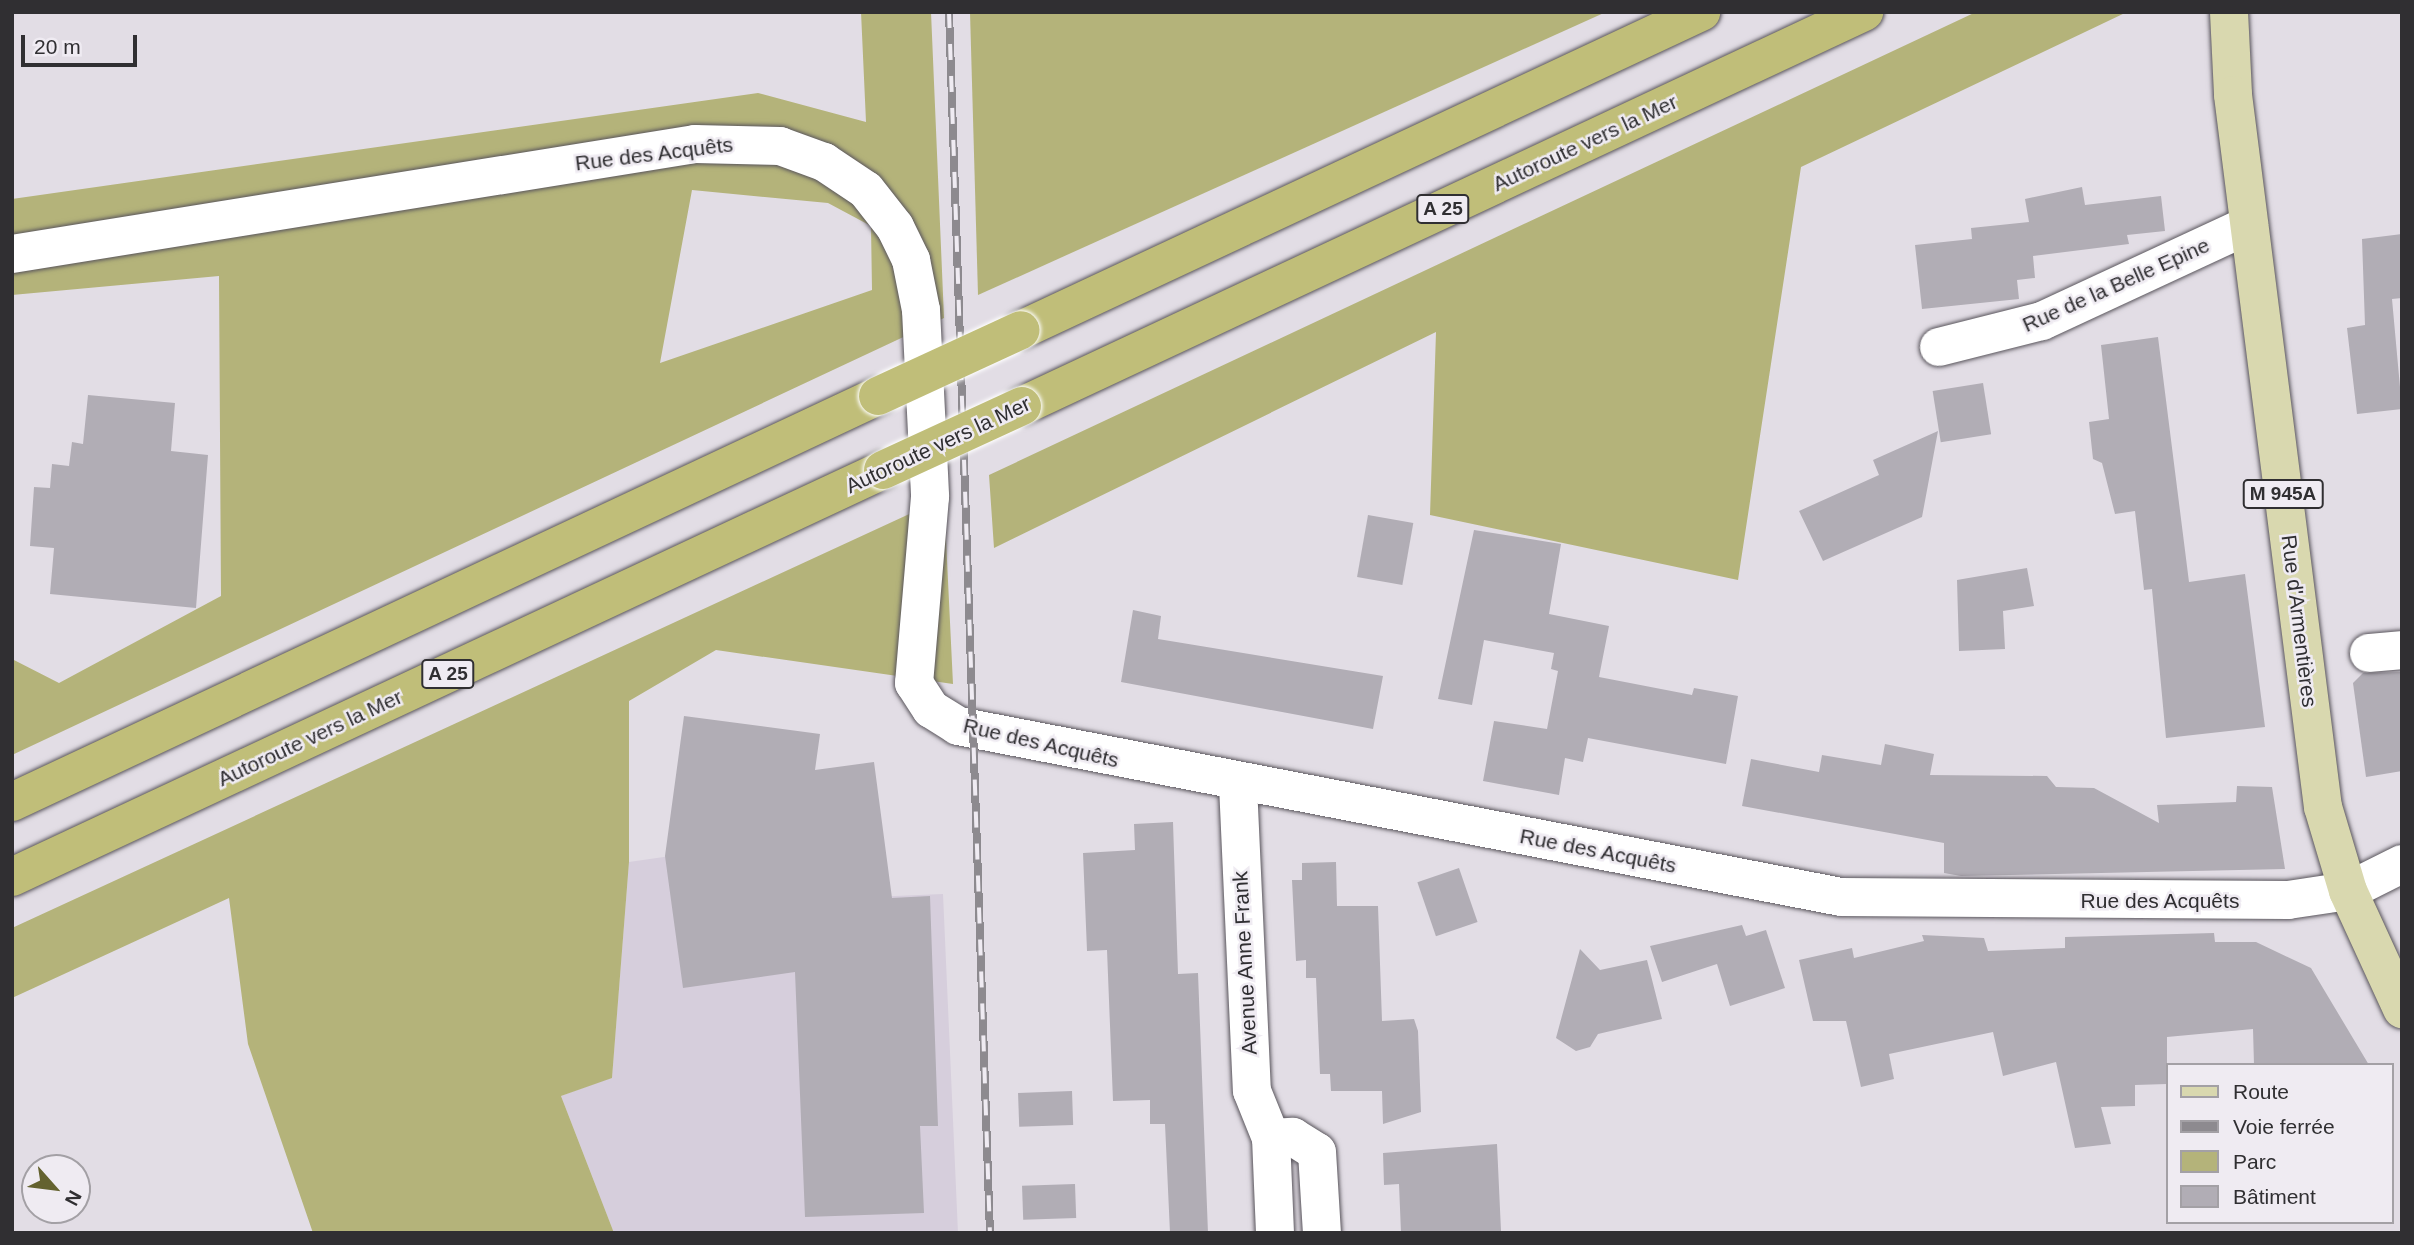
<!DOCTYPE html>
<html>
<head>
<meta charset="utf-8">
<style>
	body { margin:0 }
	#map { position:relative; width:2414px; height:1245px; overflow:hidden; background:#e2dde5; font-family:Helvetica,sans-serif }
	div>[style] { position:absolute }
	.built>* { inset:0; background:#d6cedc }
	.green>* { inset:0; background:#b4b37a }
	.building>* { inset:0; background:#b1adb5; transform-origin:0 0 }
	.roads { filter:drop-shadow(0 0 2px #59555c) drop-shadow(0 0 2px #59555c) }
	.minor>* { height:38px; margin:-19px; padding:0 19px; transform-origin:19px; border-radius:19px; background:#fff }
	.major>* { height:38px; margin:-19px; padding:0 19px; transform-origin:19px; border-radius:19px; background:#d9d8af }
	.highway>* { height:38px; margin:-19px; padding:0 19px; transform-origin:19px; border-radius:19px; background:#c0be79 }
	.rail>* { height:8px; margin-top:-4px; transform-origin:0; background:repeating-linear-gradient(90deg,#efebf2 0 16px,#8d8a8f 0 32px); box-sizing:border-box; border-block:2px solid #8d8a8f }
	.bridges { filter:drop-shadow(0 0 2px #fff) drop-shadow(0 0 2px #fff) }
	.highway-bridge>* { height:38px; margin:-19px; padding:0 19px; transform-origin:19px; border-radius:19px; background:#c0be79 }
	span { translate:-50% -50%; white-space:nowrap; text-align:center; line-height:1.15; -webkit-text-stroke:5px #efebf2; paint-order:stroke }
	.shield-label span { padding:2px 5px; background:#efebf2; border:2px solid; border-radius:5px; -webkit-text-stroke-width:0 }
	.shield-label { font-size:19px; color:#302f32; font-weight:700 }
	.street-label { font-size:21px; color:#302f32 }
	.frame { position:absolute; inset:0; border:14px solid #302f32; pointer-events:none }
	.legend { position:absolute; left:2166px; top:1063px; width:228px; height:161px; box-sizing:border-box; background:#efebf2; border:2px solid #a3a0a5; margin:0; padding:9px 12px; list-style:none; font-size:21px; color:#302f32 }
	.legend li { display:flex; align-items:center; gap:14px; height:35px }
	.legend b { width:35px; border:2px solid #a3a0a5 }
	.north { position:absolute; left:21px; top:1154px; width:70px; height:70px; box-sizing:border-box; background:#efebf2; border:2px solid #a3a0a5; border-radius:50%; rotate:118deg; font-size:19px; font-weight:700; line-height:28px; text-align:center; color:#302f32 }
	.north::after { content:''; display:block; margin:auto; width:24px; height:32px; background:#64622f; clip-path:polygon(50% 0,100% 100%,50% 72%,0 100%) }
	.scale { position:absolute; left:21px; top:35px; width:116px; height:32px; box-sizing:border-box; border:4px solid #302f32; border-top:0; padding-left:9px; font-size:21px; line-height:24px; white-space:nowrap; color:#302f32; -webkit-text-stroke:5px #efebf2; paint-order:stroke }
</style>
</head>
<body>
<div id="map">
	<div class="built">
		<i style="clip-path:polygon(775px 841px,847px 898px,943px 894px,958px 1233px,614px 1233px,561px 1096px,612px 1077px,629px 862px)"></i>
	</div>
	<div class="green">
		<i style="clip-path:polygon(evenodd,861px 12px,931px 12px,944px 318px,12px 755px,12px 659px,59px 683px,221px 596px,219px 276px,12px 295px,12px 199px,758px 93px,866px 122px,861px 12px,692px 190px,828px 203px,871px 226px,872px 290px,660px 363px,692px 190px)"></i>
		<i style="clip-path:polygon(970px 12px,1606px 12px,978px 295px)"></i>
		<i style="clip-path:polygon(1976px 12px,2127px 12px,1801px 167px,1738px 580px,1430px 515px,1436px 332px,994px 548px,989px 475px)"></i>
		<i style="clip-path:polygon(944px 498px,953px 684px,716px 650px,629px 701px,629px 862px,612px 1078px,561px 1096px,614px 1233px,313px 1233px,248px 1044px,229px 898px,12px 998px,12px 928px)"></i>
	</div>
	<div class="building">
		<i style="clip-path:polygon(2082px 187px,2085px 205px,2161px 196px,2165px 231px,2127px 235px,2129px 244px,2033px 256px,2035px 278px,2017px 280px,2019px 299px,1922px 309px,1915px 245px,1972px 239px,1971px 228px,2029px 222px,2025px 199px)"></i>
		<i style="clip-path:polygon(2402px 234px,2402px 298px,2392px 299px,2402px 409px,2357px 414px,2347px 328px,2365px 325px,2362px 239px)"></i>
		<i style="clip-path:polygon(2158px 337px,2189px 582px,2245px 574px,2265px 727px,2166px 738px,2152px 589px,2144px 590px,2135px 511px,2115px 514px,2102px 463px,2093px 459px,2089px 422px,2109px 419px,2101px 345px)"></i>
		<i style="left:1983px;top:383px;width:52px;height:51px;rotate:81deg"></i>
		<i style="clip-path:polygon(88px 395px,175px 403px,171px 451px,208px 455px,196px 608px,50px 594px,54px 548px,30px 546px,34px 487px,50px 488px,52px 464px,69px 466px,72px 442px,83px 444px)"></i>
		<i style="clip-path:polygon(1938px 431px,1922px 517px,1823px 561px,1799px 511px,1879px 475px,1873px 460px)"></i>
		<i style="left:1368px;top:515px;width:46px;height:63px;rotate:10deg"></i>
		<i style="clip-path:polygon(1474px 530px,1561px 544px,1549px 614px,1609px 626px,1599px 677px,1692px 695px,1694px 688px,1738px 696px,1726px 764px,1588px 738px,1583px 762px,1565px 758px,1559px 795px,1483px 781px,1494px 721px,1547px 729px,1558px 671px,1551px 669px,1554px 653px,1484px 640px,1472px 705px,1438px 699px)"></i>
		<i style="clip-path:polygon(2027px 568px,2034px 606px,2003px 611px,2005px 649px,1959px 651px,1957px 580px)"></i>
		<i style="clip-path:polygon(1133px 610px,1161px 616px,1158px 639px,1383px 676px,1373px 729px,1121px 682px)"></i>
		<i style="clip-path:polygon(2402px 672px,2402px 771px,2366px 777px,2353px 683px,2363px 673px)"></i>
		<i style="clip-path:polygon(684px 716px,820px 734px,815px 770px,874px 762px,892px 898px,930px 896px,938px 1126px,920px 1126px,924px 1213px,805px 1217px,795px 972px,683px 988px,665px 856px)"></i>
		<i style="clip-path:polygon(1885px 744px,1934px 754px,1930px 775px,2047px 776px,2056px 787px,2094px 788px,2159px 823px,2157px 805px,2236px 802px,2237px 786px,2272px 787px,2285px 869px,1961px 876px,1944px 873px,1944px 843px,1742px 806px,1751px 759px,1819px 772px,1822px 755px,1881px 765px)"></i>
		<i style="clip-path:polygon(1173px 822px,1178px 974px,1198px 973px,1208px 1233px,1170px 1233px,1165px 1124px,1150px 1124px,1150px 1100px,1113px 1101px,1107px 950px,1087px 951px,1083px 853px,1135px 850px,1134px 824px)"></i>
		<i style="clip-path:polygon(1336px 862px,1337px 906px,1378px 906px,1382px 1021px,1414px 1019px,1418px 1031px,1421px 1112px,1383px 1124px,1382px 1091px,1331px 1091px,1330px 1074px,1320px 1074px,1316px 978px,1306px 978px,1306px 960px,1296px 961px,1292px 880px,1302px 880px,1302px 863px)"></i>
		<i style="left:1459px;top:868px;width:57px;height:44px;rotate:71deg"></i>
		<i style="clip-path:polygon(1742px 925px,1746px 936px,1766px 930px,1785px 988px,1730px 1006px,1717px 964px,1662px 982px,1650px 946px)"></i>
		<i style="clip-path:polygon(2214px 933px,2215px 942px,2256px 942px,2311px 968px,2369px 1065px,2254px 1065px,2253px 1029px,2167px 1037px,2167px 1084px,2135px 1085px,2135px 1106px,2101px 1107px,2111px 1144px,2075px 1148px,2056px 1062px,2003px 1076px,1993px 1032px,1889px 1054px,1894px 1079px,1861px 1087px,1846px 1021px,1813px 1021px,1799px 960px,1852px 948px,1854px 958px,1924px 941px,1922px 935px,1984px 938px,1988px 951px,2065px 948px,2065px 937px)"></i>
		<i style="clip-path:polygon(1580px 949px,1600px 970px,1647px 960px,1662px 1019px,1598px 1034px,1590px 1047px,1576px 1051px,1556px 1038px)"></i>
		<i style="left:1072px;top:1091px;width:34px;height:54px;rotate:88deg"></i>
		<i style="clip-path:polygon(1497px 1144px,1501px 1231px,1401px 1233px,1399px 1184px,1384px 1185px,1383px 1153px)"></i>
		<i style="left:1075px;top:1184px;width:34px;height:53px;rotate:88deg"></i>
	</div>
	<div class="roads">
		<div class="minor">
			<i style="left:12px;top:254px;width:692px;rotate:-9.15deg"></i>
			<i style="left:695px;top:144px;width:85px;rotate:1.3deg"></i>
			<i style="left:780px;top:146px;width:47px;rotate:20deg"></i>
			<i style="left:824px;top:162px;width:50px;rotate:33.7deg"></i>
			<i style="left:866px;top:190px;width:47px;rotate:51.9deg"></i>
			<i style="left:895px;top:227px;width:37px;rotate:64deg"></i>
			<i style="left:911px;top:260px;width:51px;rotate:78.7deg"></i>
			<i style="left:921px;top:310px;width:187px;rotate:87.2deg"></i>
			<i style="left:930px;top:497px;width:187px;rotate:94.9deg"></i>
			<i style="left:914px;top:683px;width:31px;rotate:57deg"></i>
			<i style="left:931px;top:709px;width:32px;rotate:32deg"></i>
			<i style="left:958px;top:726px;width:899px;rotate:10.96deg"></i>
			<i style="left:1841px;top:897px;width:447px;rotate:0.4deg"></i>
			<i style="left:2288px;top:900px;width:61px;rotate:-8.5deg"></i>
			<i style="left:2348px;top:891px;width:60px;rotate:-26.6deg"></i>
			<i style="left:1939px;top:347px;width:106px;rotate:-14.2deg"></i>
			<i style="left:2042px;top:321px;width:228px;rotate:-24.9deg"></i>
			<i style="left:2369px;top:653px;width:33px;rotate:-5deg"></i>
			<i style="left:1238px;top:785px;width:306px;rotate:87.4deg"></i>
			<i style="left:1252px;top:1091px;width:51px;rotate:68deg"></i>
			<i style="left:1275px;top:1233px;width:95px;rotate:-92.4deg"></i>
			<i style="left:1271px;top:1138px;width:22px;rotate:-3deg"></i>
			<i style="left:1293px;top:1137px;width:28px;rotate:32deg"></i>
			<i style="left:1317px;top:1152px;width:81px;rotate:86.5deg"></i>
		</div>
		<div class="major">
			<i style="left:2229px;top:12px;width:83px;rotate:87.2deg"></i>
			<i style="left:2233px;top:95px;width:718px;rotate:82.8deg"></i>
			<i style="left:2323px;top:807px;width:88px;rotate:73.4deg"></i>
			<i style="left:2348px;top:891px;width:130px;rotate:65.4deg"></i>
		</div>
		<div class="highway">
			<i style="left:1021px;top:330px;width:751px;rotate:-25.06deg"></i>
			<i style="left:1022px;top:406px;width:930px;rotate:-25.08deg"></i>
			<i style="left:12px;top:802px;width:956px;rotate:-25.12deg"></i>
			<i style="left:12px;top:877px;width:961px;rotate:-25.05deg"></i>
		</div>
	</div>
	<div class="rail">
		<i style="left:949px;top:12px;width:1222px;rotate:88.08deg"></i>
	</div>
	<div class="bridges">
		<div class="highway-bridge">
			<i style="left:878px;top:396px;width:157px;rotate:-24.8deg"></i>
			<i style="left:883px;top:470px;width:153px;rotate:-24.7deg"></i>
		</div>
	</div>
	<div class="shield-label">
		<span style="left:1443px;top:209px">A 25</span>
		<span style="left:2283px;top:494px">M 945A</span>
		<span style="left:448px;top:674px">A 25</span>
	</div>
	<div class="street-label">
		<span style="left:1585px;top:143px;rotate:-25deg">Autoroute vers la Mer</span>
		<span style="left:654px;top:154px;rotate:-7deg">Rue des Acquêts</span>
		<span style="left:2116px;top:285px;rotate:-24deg">Rue de la Belle Epine</span>
		<span style="left:938px;top:445px;rotate:-25deg">Autoroute vers la Mer</span>
		<span style="left:2299px;top:621px;rotate:83deg">Rue d'Armentières</span>
		<span style="left:310px;top:738px;rotate:-25deg">Autoroute vers la Mer</span>
		<span style="left:1041px;top:743px;rotate:13deg">Rue des Acquêts</span>
		<span style="left:1598px;top:851px;rotate:11deg">Rue des Acquêts</span>
		<span style="left:2160px;top:901px">Rue des Acquêts</span>
		<span style="left:1245px;top:963px;rotate:-93deg">Avenue Anne Frank</span>
	</div>
	<div class="frame"></div>
	<ul class="legend">
	<li><b style="height:9px;background:#d9d8af"></b>Route</li>
	<li><b style="height:9px;background:#8d8a8f"></b>Voie ferrée</li>
	<li><b style="height:19px;background:#b4b37a"></b>Parc</li>
	<li><b style="height:19px;background:#b1adb5"></b>Bâtiment</li>
	</ul>
	<div class="north">N</div>
	<div class="scale">20 m</div>
</div>
</body>
</html>
